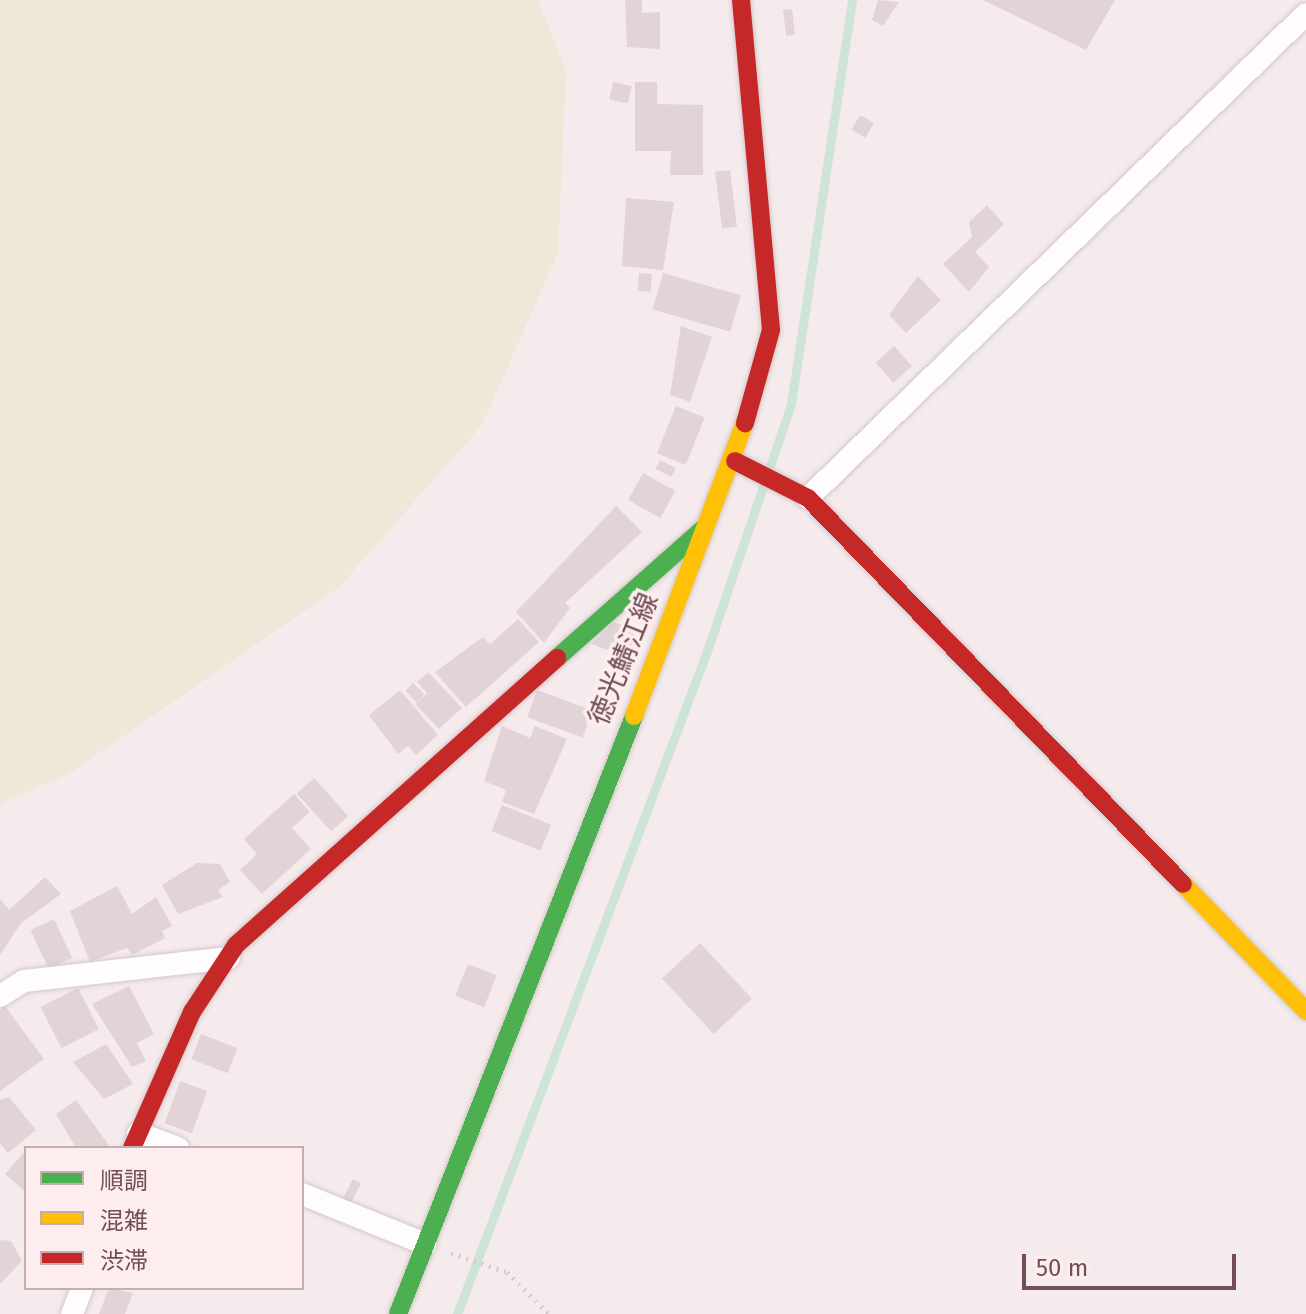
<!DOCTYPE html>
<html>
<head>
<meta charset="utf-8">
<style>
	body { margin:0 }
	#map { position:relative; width:1306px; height:1314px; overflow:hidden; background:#f6ebec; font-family:"Fira Sans","Noto Sans JP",sans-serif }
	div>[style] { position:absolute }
	.green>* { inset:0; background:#ede8d8 }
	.stream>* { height:9px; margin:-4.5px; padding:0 4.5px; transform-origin:4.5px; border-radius:4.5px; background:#cfe4d8 }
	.building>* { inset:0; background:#e2d3d6; transform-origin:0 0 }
	.path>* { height:5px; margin-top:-2.5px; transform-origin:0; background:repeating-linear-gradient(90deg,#d6cbcf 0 2px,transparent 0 8px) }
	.roads { filter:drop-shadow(0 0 2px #d3c7c9) drop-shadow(0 0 2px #d3c7c9) }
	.street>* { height:22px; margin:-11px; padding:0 11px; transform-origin:11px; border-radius:11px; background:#fefcfc }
	.fast>* { height:18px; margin:-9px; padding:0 9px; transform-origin:9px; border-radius:9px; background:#4caf50 }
	.slow>* { height:18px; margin:-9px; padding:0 9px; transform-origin:9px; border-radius:9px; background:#ffc107 }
	.jam>* { height:18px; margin:-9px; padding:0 9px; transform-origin:9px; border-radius:9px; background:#c62828 }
	span { translate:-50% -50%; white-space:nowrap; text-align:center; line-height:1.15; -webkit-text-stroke:7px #fdedee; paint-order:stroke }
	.street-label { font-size:28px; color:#714e58 }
	.legend { position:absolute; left:24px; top:1146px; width:280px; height:144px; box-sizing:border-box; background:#fdedee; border:2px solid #c5adb2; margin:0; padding:10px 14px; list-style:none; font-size:24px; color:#714e58 }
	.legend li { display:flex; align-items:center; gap:16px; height:40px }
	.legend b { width:40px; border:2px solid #c5adb2 }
	.scale { position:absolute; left:1022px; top:1254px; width:214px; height:36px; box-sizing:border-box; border:4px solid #714e58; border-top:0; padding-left:10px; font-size:24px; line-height:28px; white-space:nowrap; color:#714e58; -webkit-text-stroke:6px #fdedee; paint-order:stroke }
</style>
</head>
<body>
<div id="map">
	<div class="green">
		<i style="clip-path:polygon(0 0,538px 0,566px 71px,558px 253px,482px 425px,339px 587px,70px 773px,0 804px)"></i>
	</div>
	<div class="stream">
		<i style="left:457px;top:1314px;width:709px;rotate:-69.34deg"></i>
		<i style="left:707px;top:651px;width:261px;rotate:-71.2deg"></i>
		<i style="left:791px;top:404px;width:409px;rotate:-81.4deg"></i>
	</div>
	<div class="building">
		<i style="clip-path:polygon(625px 0,642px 0,642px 13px,660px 12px,660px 49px,627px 47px)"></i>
		<i style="clip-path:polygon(878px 0,899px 2px,883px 26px,872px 20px)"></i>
		<i style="clip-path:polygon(983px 0,1115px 0,1086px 50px)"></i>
		<i style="left:792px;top:9px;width:26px;height:9px;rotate:83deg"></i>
		<i style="left:613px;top:82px;width:19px;height:18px;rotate:12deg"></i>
		<i style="clip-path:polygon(635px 82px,657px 82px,657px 104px,703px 105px,703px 175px,670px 175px,671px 151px,635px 151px)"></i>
		<i style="left:860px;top:115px;width:16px;height:17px;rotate:30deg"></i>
		<i style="left:730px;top:170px;width:57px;height:15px;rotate:83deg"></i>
		<i style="clip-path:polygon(626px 198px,674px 202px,663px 270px,622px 266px)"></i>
		<i style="clip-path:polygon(987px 205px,1004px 224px,975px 252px,989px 267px,969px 292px,943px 264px,972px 237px,969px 222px)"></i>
		<i style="left:639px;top:273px;width:13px;height:18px;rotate:4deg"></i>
		<i style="left:663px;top:273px;width:81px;height:38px;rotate:16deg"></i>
		<i style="clip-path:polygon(918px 276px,941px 300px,906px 333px,889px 315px)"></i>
		<i style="clip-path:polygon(681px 326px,712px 337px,690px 402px,670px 395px)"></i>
		<i style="left:894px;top:346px;width:27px;height:25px;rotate:48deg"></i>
		<i style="left:676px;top:406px;width:31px;height:51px;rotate:22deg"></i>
		<i style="left:660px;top:460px;width:18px;height:10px;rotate:27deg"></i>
		<i style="left:643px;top:473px;width:37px;height:31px;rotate:29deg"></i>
		<i style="clip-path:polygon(616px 506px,642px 532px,565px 603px,570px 608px,544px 643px,516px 612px)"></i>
		<i style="clip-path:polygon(518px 619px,539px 642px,466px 707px,435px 672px,483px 637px,490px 644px)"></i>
		<i style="clip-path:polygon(614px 622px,638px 630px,628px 657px,591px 644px)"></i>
		<i style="clip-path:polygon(428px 672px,462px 708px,439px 729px,415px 704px,427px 693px,417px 682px)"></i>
		<i style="left:413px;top:683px;width:16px;height:11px;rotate:45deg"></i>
		<i style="clip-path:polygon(400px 690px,438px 735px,416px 755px,408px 746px,398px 754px,369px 715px)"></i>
		<i style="left:537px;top:690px;width:59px;height:29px;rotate:20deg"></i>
		<i style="clip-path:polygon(502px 726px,530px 738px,535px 726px,567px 739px,534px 814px,502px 802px,506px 790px,484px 781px)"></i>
		<i style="left:314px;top:778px;width:51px;height:23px;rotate:48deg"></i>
		<i style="clip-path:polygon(294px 794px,310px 812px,292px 828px,311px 849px,262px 894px,240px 870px,257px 854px,244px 839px)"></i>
		<i style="left:502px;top:805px;width:53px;height:28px;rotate:22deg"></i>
		<i style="clip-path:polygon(197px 863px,220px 864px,230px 882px,218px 890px,223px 897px,178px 914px,162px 885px)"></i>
		<i style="clip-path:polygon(45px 877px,61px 894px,21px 923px,0 955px,0 899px,9px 910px)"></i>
		<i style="clip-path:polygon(117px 886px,132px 914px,156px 897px,172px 926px,162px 931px,165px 938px,132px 955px,127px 948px,90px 962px,70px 911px)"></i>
		<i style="left:54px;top:919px;width:43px;height:26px;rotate:65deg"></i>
		<i style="left:700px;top:943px;width:76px;height:52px;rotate:47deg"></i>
		<i style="left:468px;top:964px;width:31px;height:34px;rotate:22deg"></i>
		<i style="clip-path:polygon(129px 986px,154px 1034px,137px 1043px,146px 1061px,132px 1067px,92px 1004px)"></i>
		<i style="left:78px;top:988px;width:46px;height:42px;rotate:63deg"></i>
		<i style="clip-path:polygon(5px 1006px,44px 1059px,0 1091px,0 1010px)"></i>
		<i style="left:201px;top:1034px;width:39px;height:27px;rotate:21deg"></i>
		<i style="clip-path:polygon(106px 1044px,133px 1084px,104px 1099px,73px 1062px)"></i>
		<i style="left:180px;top:1081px;width:29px;height:45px;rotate:20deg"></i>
		<i style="clip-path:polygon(9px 1097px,36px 1130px,8px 1153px,0 1144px,0 1100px)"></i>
		<i style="clip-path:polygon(76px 1100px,111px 1148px,76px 1148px,56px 1114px)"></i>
		<i style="clip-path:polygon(26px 1150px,26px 1192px,5px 1174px)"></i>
		<i style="left:353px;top:1179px;width:9px;height:23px;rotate:27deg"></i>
		<i style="clip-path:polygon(0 1240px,11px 1241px,22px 1261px,0 1284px)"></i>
		<i style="clip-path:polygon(109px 1288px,133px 1293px,125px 1314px,99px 1314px)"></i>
	</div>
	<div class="path">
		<i style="left:451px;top:1253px;width:59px;rotate:18.7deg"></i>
		<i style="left:507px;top:1272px;width:59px;rotate:45deg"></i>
	</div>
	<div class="roads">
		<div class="street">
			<i style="left:808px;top:498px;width:694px;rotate:-44.18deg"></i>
			<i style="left:0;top:996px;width:28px;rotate:-32deg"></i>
			<i style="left:24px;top:981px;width:206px;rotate:-6.4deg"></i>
			<i style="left:138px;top:1133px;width:43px;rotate:20.6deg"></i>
			<i style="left:302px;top:1194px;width:133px;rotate:22.1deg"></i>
			<i style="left:72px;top:1314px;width:28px;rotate:-69deg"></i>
		</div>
		<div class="fast">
			<i style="left:557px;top:658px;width:198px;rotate:-41.5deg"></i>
			<i style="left:398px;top:1314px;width:643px;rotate:-68.46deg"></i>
		</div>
		<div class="slow">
			<i style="left:634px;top:716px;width:313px;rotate:-69.3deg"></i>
			<i style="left:1183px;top:884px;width:177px;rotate:45.9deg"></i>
		</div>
		<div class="jam">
			<i style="left:741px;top:0;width:331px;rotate:84.8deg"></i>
			<i style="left:771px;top:330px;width:97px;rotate:105.6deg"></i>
			<i style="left:735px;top:461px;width:82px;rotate:26.9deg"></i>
			<i style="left:808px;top:498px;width:538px;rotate:45.83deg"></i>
			<i style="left:132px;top:1148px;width:149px;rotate:-66.2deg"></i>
			<i style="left:192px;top:1012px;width:80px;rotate:-56.7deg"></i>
			<i style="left:236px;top:945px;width:431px;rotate:-41.8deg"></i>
		</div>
	</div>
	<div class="street-label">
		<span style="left:624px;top:659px;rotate:-68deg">徳光鯖江線</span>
	</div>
	<ul class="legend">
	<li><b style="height:10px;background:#4caf50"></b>順調</li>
	<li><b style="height:10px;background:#ffc107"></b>混雑</li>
	<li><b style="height:10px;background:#c62828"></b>渋滞</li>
	</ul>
	<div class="scale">50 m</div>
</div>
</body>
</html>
